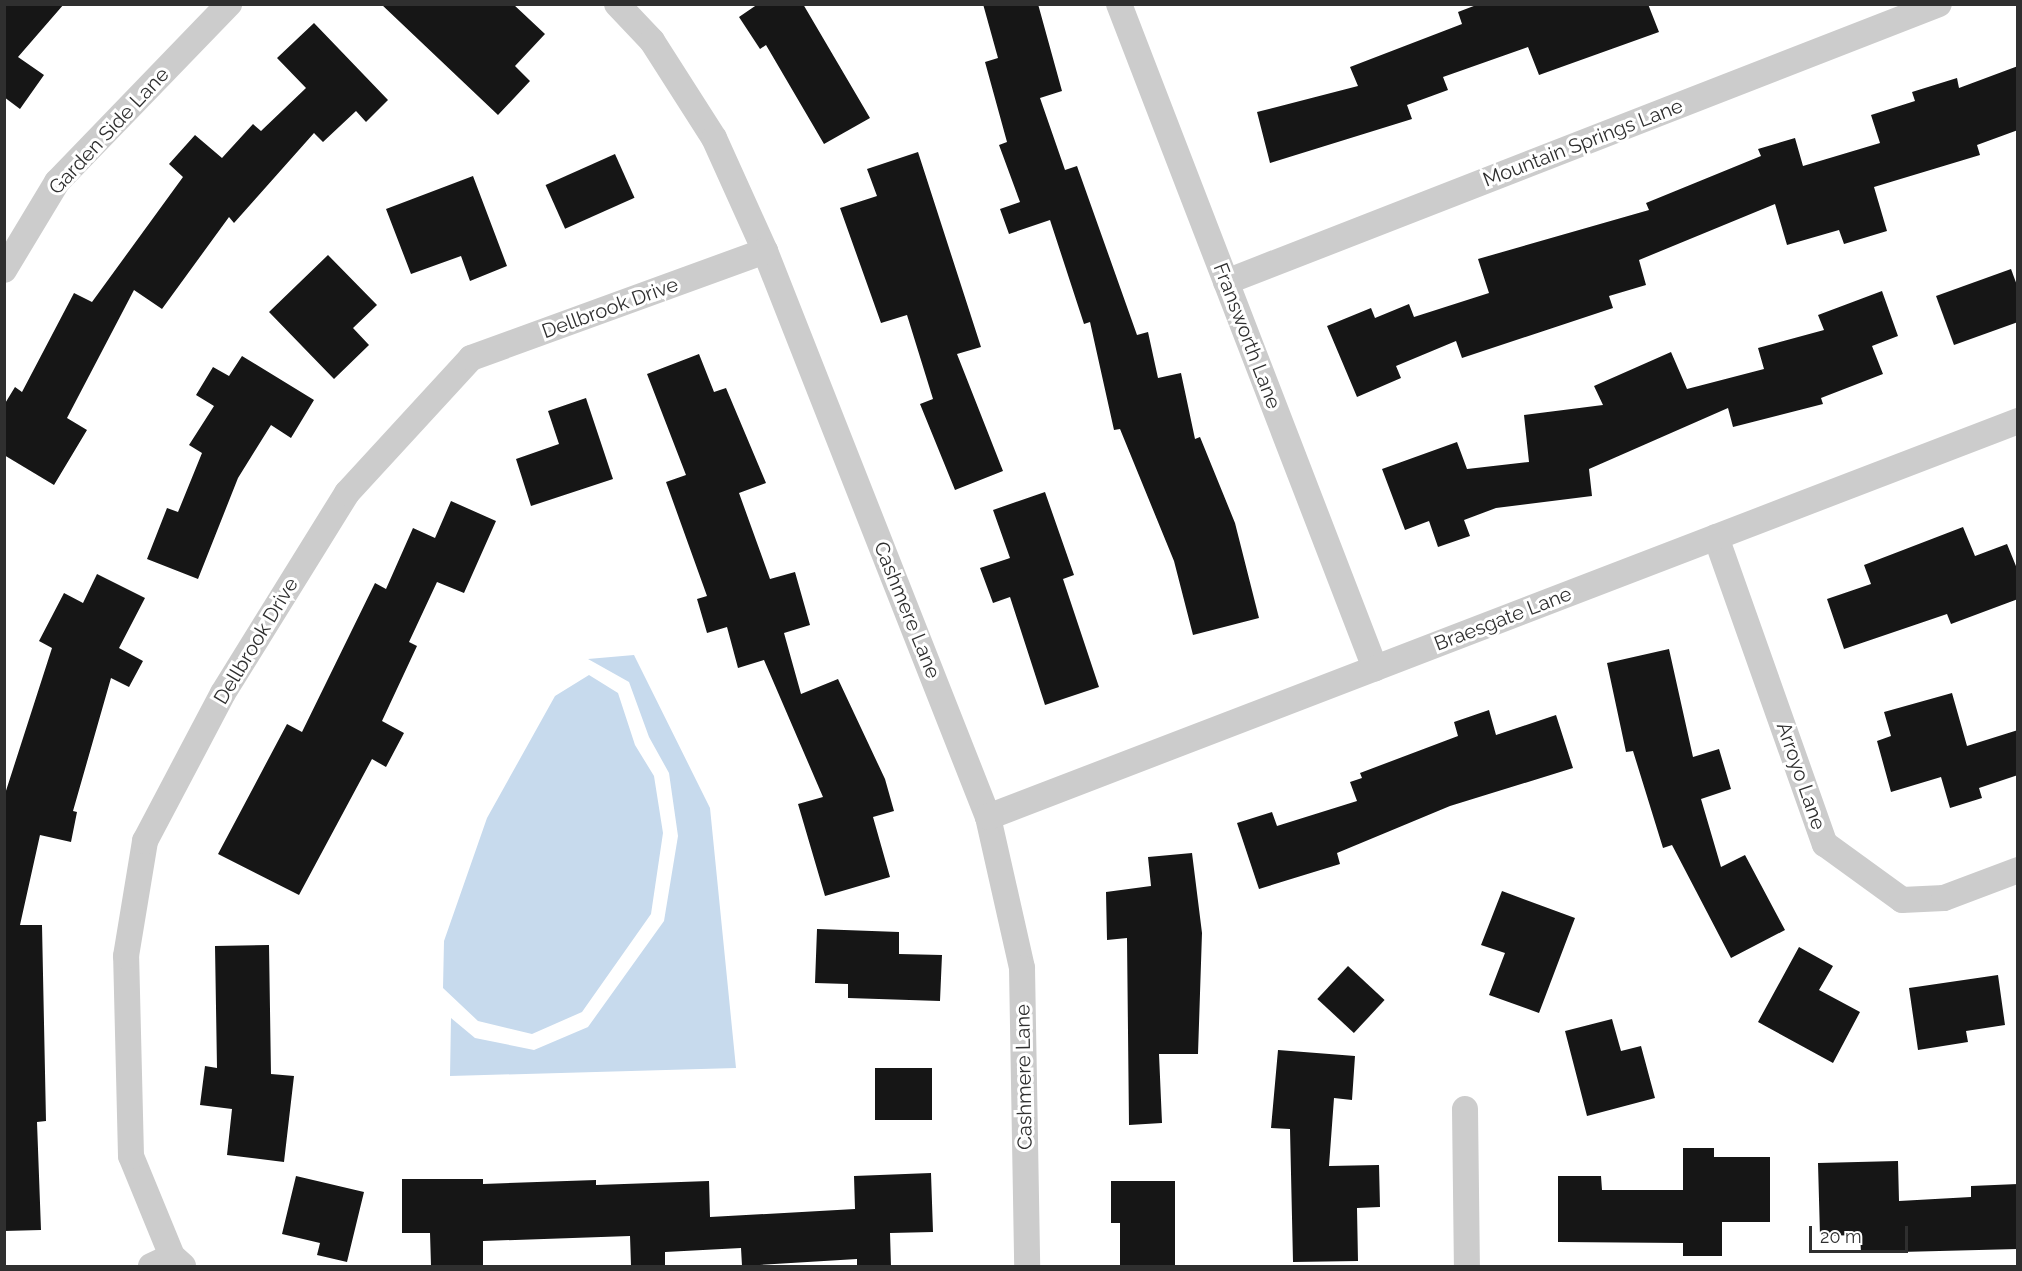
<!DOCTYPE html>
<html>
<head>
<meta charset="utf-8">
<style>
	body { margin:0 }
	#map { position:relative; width:2022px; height:1271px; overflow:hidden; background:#fff; font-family:Raleway,sans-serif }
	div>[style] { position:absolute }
	.water>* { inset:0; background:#c7daed }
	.building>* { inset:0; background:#161616; transform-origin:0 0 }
	.minor>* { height:26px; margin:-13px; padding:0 13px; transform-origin:13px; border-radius:13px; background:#ccc }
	span { translate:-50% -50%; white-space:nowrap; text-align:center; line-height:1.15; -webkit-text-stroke:6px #fff; paint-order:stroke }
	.street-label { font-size:20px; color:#2f2f2f }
	.frame { position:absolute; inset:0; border:6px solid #2f2f2f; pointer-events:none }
	.scale { position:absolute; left:1809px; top:1226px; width:99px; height:27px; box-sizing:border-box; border:3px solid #2f2f2f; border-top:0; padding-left:8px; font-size:18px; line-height:21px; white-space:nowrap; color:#2f2f2f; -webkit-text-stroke:4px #fff; paint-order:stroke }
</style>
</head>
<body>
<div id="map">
	<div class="water">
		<i style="clip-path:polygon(634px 655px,710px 808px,736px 1068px,450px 1076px,451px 1018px,475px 1038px,534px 1050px,588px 1027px,664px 921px,678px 836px,669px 773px,649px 737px,629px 682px,588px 659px)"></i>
		<i style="clip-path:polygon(589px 675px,618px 693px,635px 745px,654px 776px,663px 833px,651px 914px,582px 1012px,532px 1034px,478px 1021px,443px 988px,444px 941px,487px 818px,555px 696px)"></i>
	</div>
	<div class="building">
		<i style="clip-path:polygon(4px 4px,64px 4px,18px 57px,44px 75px,20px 109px,4px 97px)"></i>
		<i style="clip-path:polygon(381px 4px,513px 4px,545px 34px,515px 66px,530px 81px,498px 115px)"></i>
		<i style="clip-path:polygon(758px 4px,803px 4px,870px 118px,824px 144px,766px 45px,760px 49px,739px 17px)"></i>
		<i style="clip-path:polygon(983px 4px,1038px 4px,1062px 91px,1040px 98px,1065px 170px,1077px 166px,1137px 335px,1148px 332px,1158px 378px,1181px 373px,1195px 439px,1200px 437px,1235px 523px,1259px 618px,1193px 635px,1174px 561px,1120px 429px,1114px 430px,1090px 322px,1084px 324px,1050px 220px,1009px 234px,1000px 209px,1020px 202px,999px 145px,1007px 142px,985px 62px,998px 58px)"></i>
		<i style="clip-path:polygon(1479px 4px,1648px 4px,1659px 32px,1539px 75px,1528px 47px,1443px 77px,1448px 90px,1407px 105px,1412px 119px,1270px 163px,1257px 112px,1358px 86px,1350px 67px,1462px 24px,1458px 12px)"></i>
		<i style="clip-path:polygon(314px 23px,388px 100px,366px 122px,356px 111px,323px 142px,314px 133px,234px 223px,229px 217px,162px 309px,134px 290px,67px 418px,87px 430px,54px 485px,4px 455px,4px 405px,15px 387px,22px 392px,74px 293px,92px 302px,183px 177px,169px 164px,195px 135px,222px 158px,253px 124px,261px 131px,306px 88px,277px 58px)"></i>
		<i style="clip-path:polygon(2018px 66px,2018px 130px,1977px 145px,1980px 155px,1874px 187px,1887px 231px,1844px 244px,1839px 230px,1787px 245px,1775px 204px,1639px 260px,1646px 285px,1609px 296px,1613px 308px,1462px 358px,1456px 341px,1396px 366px,1401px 378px,1357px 397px,1327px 326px,1371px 308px,1375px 318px,1409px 304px,1414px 317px,1489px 293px,1478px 259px,1649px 210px,1646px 203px,1761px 156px,1758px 149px,1795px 138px,1803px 166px,1880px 143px,1871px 115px,1915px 101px,1912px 92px,1957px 78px,1959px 88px)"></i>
		<i style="clip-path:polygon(918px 152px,981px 347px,957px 354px,1003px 471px,955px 490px,920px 404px,933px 399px,907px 315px,881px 323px,840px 208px,877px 196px,867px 169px)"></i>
		<i style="left:615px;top:154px;width:48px;height:76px;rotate:66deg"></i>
		<i style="clip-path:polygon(473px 176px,507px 266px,470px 281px,461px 256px,411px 274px,386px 209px)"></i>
		<i style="clip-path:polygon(328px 255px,377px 305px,353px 328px,369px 345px,334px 379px,269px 312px)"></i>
		<i style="clip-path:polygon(2011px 269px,2018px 288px,2018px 322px,1954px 345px,1936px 296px)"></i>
		<i style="clip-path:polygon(1882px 291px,1898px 336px,1872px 346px,1883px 374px,1821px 398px,1823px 404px,1733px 427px,1728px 408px,1589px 469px,1592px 496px,1496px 508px,1464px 520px,1470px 536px,1438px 547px,1429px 521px,1405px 530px,1382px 469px,1457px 442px,1467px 469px,1529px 462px,1524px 415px,1603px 405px,1594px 386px,1671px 352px,1687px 389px,1764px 369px,1758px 348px,1824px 330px,1818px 315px)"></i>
		<i style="clip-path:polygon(699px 354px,714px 392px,726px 388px,766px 483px,739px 493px,770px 579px,795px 572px,810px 625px,784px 633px,801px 694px,838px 679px,885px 779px,894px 811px,873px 817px,890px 877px,825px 896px,798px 804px,823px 797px,764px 660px,738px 668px,727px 627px,707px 633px,697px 599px,707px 596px,666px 482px,686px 475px,647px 374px)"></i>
		<i style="clip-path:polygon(242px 356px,314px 400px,291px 438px,271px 425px,238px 478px,198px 579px,147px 559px,167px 508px,178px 512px,202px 453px,189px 445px,214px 406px,196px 395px,213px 367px,229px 376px)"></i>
		<i style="clip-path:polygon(586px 398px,613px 479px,531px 506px,516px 459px,559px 444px,548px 411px)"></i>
		<i style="clip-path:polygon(1045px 492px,1074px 575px,1063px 579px,1099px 687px,1045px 705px,1010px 597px,993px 603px,980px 568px,1010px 558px,993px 510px)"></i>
		<i style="clip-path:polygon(451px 501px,496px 521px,464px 593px,437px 582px,409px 642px,417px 646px,382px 721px,404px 733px,386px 767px,372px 759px,299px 895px,218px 854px,287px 724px,302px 732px,375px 583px,386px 589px,413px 528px,435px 538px)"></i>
		<i style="clip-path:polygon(1963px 527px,1975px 556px,2007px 544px,2018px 571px,2018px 599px,1951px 624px,1947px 614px,1844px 649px,1827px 599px,1871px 584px,1864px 565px)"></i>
		<i style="clip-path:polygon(97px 574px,145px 598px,119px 648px,143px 661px,129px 687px,111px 678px,73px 811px,77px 812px,71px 842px,40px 835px,20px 925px,42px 925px,46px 1121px,37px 1122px,41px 1230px,4px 1231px,4px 797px,52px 648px,39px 641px,64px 593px,83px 603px)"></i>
		<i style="clip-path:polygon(1669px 649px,1693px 757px,1719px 749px,1731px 789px,1701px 799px,1721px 867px,1745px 855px,1785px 930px,1731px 958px,1672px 845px,1663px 848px,1633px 751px,1626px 752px,1607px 663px)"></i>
		<i style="clip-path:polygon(1952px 693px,1967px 746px,2018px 730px,2018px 775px,1979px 788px,1982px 798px,1950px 808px,1941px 777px,1891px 792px,1877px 741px,1891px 736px,1884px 712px)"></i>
		<i style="clip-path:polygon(1489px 710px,1496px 735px,1556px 715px,1573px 768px,1450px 806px,1337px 853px,1340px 864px,1259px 889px,1237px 823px,1272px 812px,1277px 826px,1357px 801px,1350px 782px,1362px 778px,1360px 773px,1458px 736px,1454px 722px)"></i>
		<i style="clip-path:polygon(1192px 853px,1202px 933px,1198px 1054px,1159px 1054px,1162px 1123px,1129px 1125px,1127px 938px,1107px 940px,1106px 892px,1151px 886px,1148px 857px)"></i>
		<i style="clip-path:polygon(1502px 891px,1575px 918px,1539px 1013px,1489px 995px,1505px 953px,1481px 945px)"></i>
		<i style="clip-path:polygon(817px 929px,899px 932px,899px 954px,942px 955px,940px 1001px,848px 998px,848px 984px,815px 983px)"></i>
		<i style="clip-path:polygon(269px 945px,271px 1074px,294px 1076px,284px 1162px,227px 1155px,232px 1109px,200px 1105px,205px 1066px,217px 1068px,215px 946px)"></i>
		<i style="clip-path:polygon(1799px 947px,1833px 966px,1819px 990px,1860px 1012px,1833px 1063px,1758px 1022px)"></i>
		<i style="left:1348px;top:966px;width:50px;height:45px;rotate:43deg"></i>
		<i style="clip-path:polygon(1998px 975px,2005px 1025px,1966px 1031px,1968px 1042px,1918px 1050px,1909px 988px)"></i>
		<i style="clip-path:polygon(1612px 1019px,1621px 1051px,1641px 1046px,1655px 1098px,1587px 1116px,1565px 1031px)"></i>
		<i style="clip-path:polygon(1278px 1050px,1355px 1056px,1352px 1100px,1334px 1098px,1329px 1166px,1379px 1165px,1380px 1207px,1357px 1208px,1358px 1261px,1293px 1262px,1290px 1129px,1271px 1128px)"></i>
		<i style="left:875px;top:1068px;width:57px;height:52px"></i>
		<i style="clip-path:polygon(1683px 1148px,1714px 1148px,1714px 1157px,1770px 1157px,1770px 1222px,1722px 1222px,1722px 1256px,1683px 1256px,1683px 1243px,1558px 1242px,1558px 1176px,1601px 1176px,1602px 1190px,1683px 1190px)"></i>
		<i style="clip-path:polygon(1898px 1161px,1899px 1201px,1971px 1197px,1971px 1186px,2018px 1184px,2018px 1249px,1861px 1253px,1860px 1235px,1820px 1236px,1818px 1163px)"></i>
		<i style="clip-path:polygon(931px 1173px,933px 1232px,890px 1233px,891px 1266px,857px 1266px,857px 1259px,742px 1266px,741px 1248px,665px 1252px,665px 1266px,631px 1266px,630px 1236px,483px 1241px,483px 1266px,431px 1266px,430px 1233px,402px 1233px,402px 1179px,483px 1179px,483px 1184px,596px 1180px,596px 1185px,709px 1181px,710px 1217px,855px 1209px,854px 1176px)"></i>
		<i style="clip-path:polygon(296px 1176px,364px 1192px,347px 1262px,317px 1255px,320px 1243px,282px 1234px)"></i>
		<i style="clip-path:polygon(1111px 1181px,1175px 1181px,1175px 1266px,1120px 1266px,1120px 1223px,1111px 1223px)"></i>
	</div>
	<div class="minor">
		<i style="left:617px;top:4px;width:51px;rotate:46.6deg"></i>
		<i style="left:652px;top:41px;width:115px;rotate:57.4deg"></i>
		<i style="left:714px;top:138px;width:124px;rotate:65.7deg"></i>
		<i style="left:765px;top:251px;width:608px;rotate:68.5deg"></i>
		<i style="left:988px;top:817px;width:155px;rotate:77.3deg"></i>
		<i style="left:1022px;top:968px;width:298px;rotate:89deg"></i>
		<i style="left:1119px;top:4px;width:712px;rotate:68.92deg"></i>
		<i style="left:4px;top:270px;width:103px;rotate:-58.9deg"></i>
		<i style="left:57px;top:182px;width:248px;rotate:-46deg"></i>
		<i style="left:1226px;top:282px;width:765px;rotate:-21.3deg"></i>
		<i style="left:1716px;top:537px;width:326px;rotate:70.5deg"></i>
		<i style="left:1825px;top:844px;width:95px;rotate:36deg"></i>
		<i style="left:1902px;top:900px;width:42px;rotate:-2.7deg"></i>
		<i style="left:1944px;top:898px;width:79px;rotate:-20.7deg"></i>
		<i style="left:988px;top:817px;width:1104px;rotate:-21.03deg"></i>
		<i style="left:1465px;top:1109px;width:157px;rotate:89.3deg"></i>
		<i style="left:151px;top:1266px;width:23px;rotate:-25deg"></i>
		<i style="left:183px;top:1266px;width:15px;rotate:-138deg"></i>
		<i style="left:172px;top:1256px;width:108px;rotate:-112.3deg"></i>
		<i style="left:131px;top:1156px;width:200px;rotate:-91.4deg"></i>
		<i style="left:126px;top:956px;width:117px;rotate:-80.6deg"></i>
		<i style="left:145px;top:841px;width:167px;rotate:-62.2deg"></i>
		<i style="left:223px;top:693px;width:235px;rotate:-58.2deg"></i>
		<i style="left:347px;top:493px;width:183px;rotate:-47.4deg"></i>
		<i style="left:471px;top:358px;width:313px;rotate:-20deg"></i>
	</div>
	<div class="street-label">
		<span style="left:109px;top:131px;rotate:-47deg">Garden Side Lane</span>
		<span style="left:1583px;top:143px;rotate:-21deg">Mountain Springs Lane</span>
		<span style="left:610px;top:308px;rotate:-20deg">Dellbrook Drive</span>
		<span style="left:1247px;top:336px;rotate:69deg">Fransworth Lane</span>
		<span style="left:907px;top:610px;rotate:68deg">Cashmere Lane</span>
		<span style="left:1503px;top:619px;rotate:-21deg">Braesgate Lane</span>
		<span style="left:256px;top:641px;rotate:-59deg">Dellbrook Drive</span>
		<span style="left:1801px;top:776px;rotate:71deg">Arroyo Lane</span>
		<span style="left:1024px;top:1077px;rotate:-91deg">Cashmere Lane</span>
	</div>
	<div class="frame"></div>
	<div class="scale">20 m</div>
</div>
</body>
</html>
